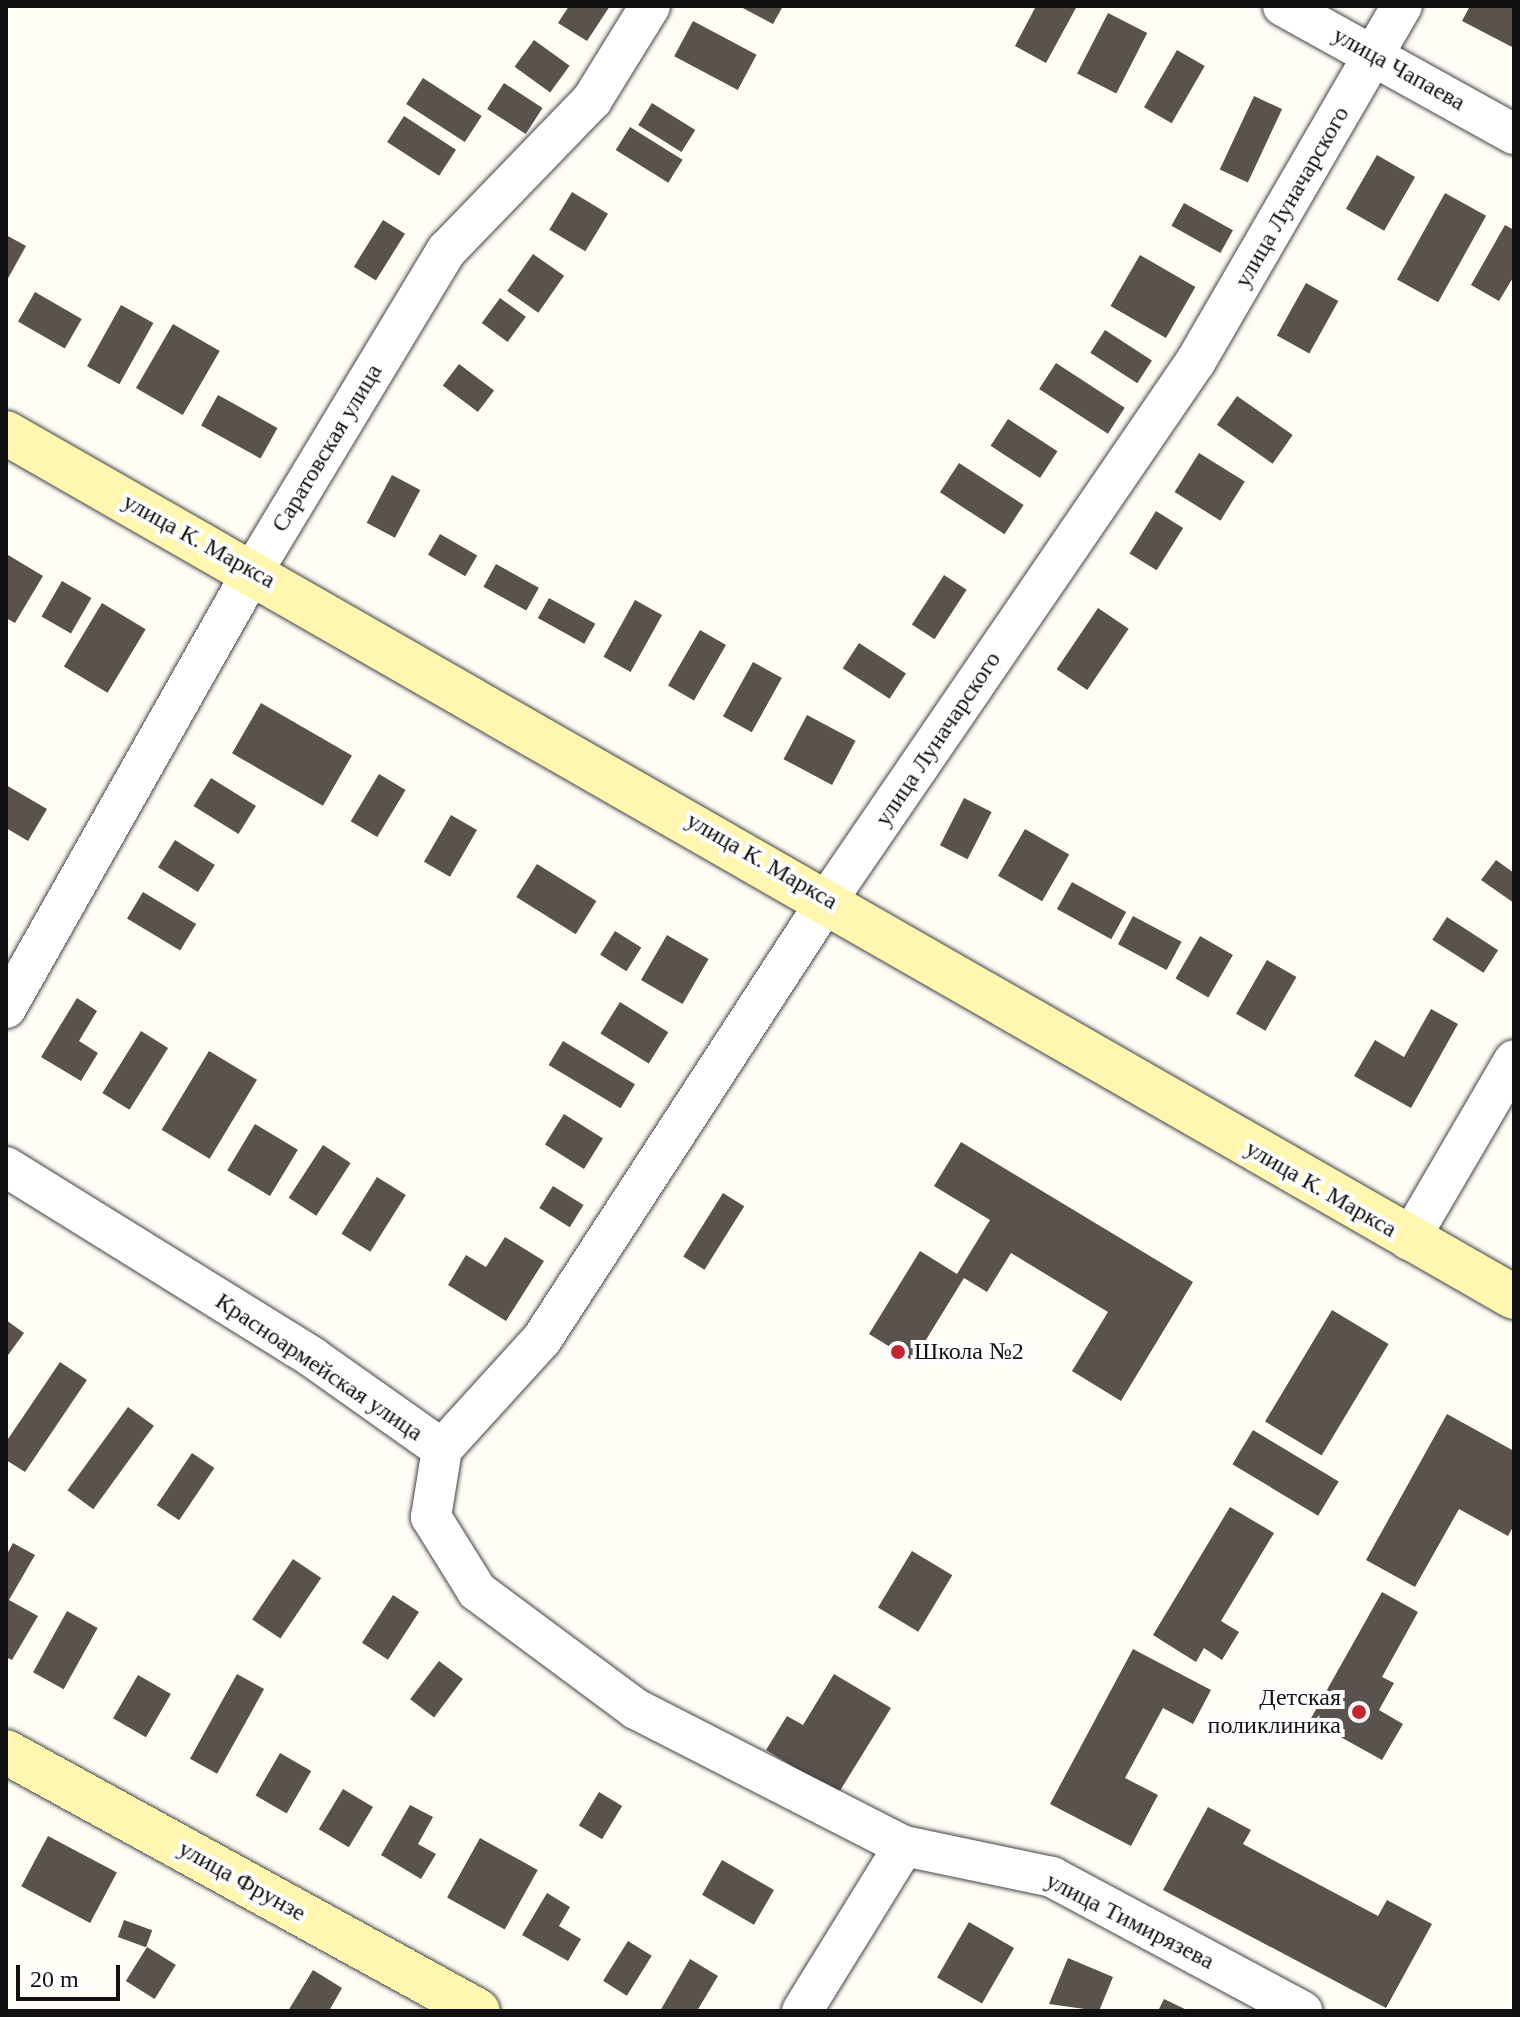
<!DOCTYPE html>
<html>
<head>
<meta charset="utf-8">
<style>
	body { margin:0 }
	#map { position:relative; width:1520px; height:2017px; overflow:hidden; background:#fffdf5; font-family:"Times New Roman",serif }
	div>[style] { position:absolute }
	.building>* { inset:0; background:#5a524d; transform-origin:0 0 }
	.roads { filter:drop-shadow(0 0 2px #444) drop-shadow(0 0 2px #444) }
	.street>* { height:40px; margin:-20px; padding:0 20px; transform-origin:20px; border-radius:20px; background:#fff }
	.secondary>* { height:44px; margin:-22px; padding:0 22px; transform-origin:22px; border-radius:22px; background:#fff6b0 }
	.dots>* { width:22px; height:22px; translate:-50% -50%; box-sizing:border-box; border:4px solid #fff; border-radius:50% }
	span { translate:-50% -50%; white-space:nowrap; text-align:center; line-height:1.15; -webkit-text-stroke:8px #fff; paint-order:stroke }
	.street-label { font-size:24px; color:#111 }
	.poi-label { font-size:24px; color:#111 }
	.left { translate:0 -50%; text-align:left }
	.right { translate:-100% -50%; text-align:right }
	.frame { position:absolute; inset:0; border:8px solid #111; pointer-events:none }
	.scale { position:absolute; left:16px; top:1965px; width:104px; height:36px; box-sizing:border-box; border:4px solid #111; border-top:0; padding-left:10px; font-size:24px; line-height:28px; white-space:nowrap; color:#111; -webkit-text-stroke:6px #fff; paint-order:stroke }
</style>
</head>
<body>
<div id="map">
	<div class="building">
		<i style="clip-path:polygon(569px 6px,610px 6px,587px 41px,558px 23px)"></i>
		<i style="clip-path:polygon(739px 6px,783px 6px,773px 24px)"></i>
		<i style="clip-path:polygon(1036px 6px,1077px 6px,1046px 63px,1015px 46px)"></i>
		<i style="clip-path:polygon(1470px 6px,1514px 6px,1514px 48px,1462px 21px)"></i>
		<i style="left:1108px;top:13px;width:44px;height:68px;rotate:27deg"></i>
		<i style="left:693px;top:21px;width:72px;height:40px;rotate:28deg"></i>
		<i style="left:534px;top:40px;width:44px;height:33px;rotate:36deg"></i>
		<i style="left:1177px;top:50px;width:32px;height:66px;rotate:30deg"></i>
		<i style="left:423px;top:78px;width:70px;height:31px;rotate:33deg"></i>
		<i style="left:504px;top:83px;width:46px;height:31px;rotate:33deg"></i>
		<i style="left:1254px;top:96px;width:31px;height:81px;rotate:25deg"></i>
		<i style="left:652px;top:103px;width:51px;height:26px;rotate:32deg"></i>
		<i style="left:404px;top:116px;width:62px;height:31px;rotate:33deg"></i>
		<i style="left:630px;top:127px;width:62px;height:27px;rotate:32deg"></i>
		<i style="left:1377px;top:155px;width:44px;height:62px;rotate:30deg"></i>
		<i style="left:572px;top:192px;width:42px;height:44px;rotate:31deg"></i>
		<i style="left:1445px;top:193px;width:47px;height:99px;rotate:29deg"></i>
		<i style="left:1184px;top:203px;width:56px;height:26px;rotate:29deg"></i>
		<i style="left:383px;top:220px;width:26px;height:55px;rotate:32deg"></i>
		<i style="clip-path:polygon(1505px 225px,1514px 230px,1514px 276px,1499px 301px,1471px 285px)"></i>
		<i style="clip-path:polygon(6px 235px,26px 246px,6px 282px)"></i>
		<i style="left:533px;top:254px;width:38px;height:45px;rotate:35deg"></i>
		<i style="left:1140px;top:255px;width:64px;height:59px;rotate:30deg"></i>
		<i style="left:1306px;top:283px;width:37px;height:60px;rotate:29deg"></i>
		<i style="left:35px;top:292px;width:54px;height:34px;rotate:30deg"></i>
		<i style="left:500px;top:298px;width:32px;height:31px;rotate:36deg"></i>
		<i style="left:121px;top:305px;width:37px;height:70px;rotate:29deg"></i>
		<i style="left:173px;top:324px;width:54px;height:74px;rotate:30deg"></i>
		<i style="left:1105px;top:330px;width:56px;height:27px;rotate:33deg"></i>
		<i style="left:1056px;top:363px;width:82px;height:31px;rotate:33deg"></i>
		<i style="left:459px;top:364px;width:44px;height:27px;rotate:37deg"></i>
		<i style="left:218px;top:395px;width:68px;height:35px;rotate:29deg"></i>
		<i style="left:1237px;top:396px;width:68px;height:35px;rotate:35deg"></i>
		<i style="left:1008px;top:419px;width:59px;height:32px;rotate:33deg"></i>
		<i style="left:1199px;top:453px;width:54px;height:46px;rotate:32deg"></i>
		<i style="left:959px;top:463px;width:77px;height:35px;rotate:33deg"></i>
		<i style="left:392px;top:475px;width:32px;height:54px;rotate:28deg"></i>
		<i style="left:1156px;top:511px;width:32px;height:50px;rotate:32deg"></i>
		<i style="left:440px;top:534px;width:43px;height:24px;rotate:30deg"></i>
		<i style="clip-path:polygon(8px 555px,43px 576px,15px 623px,6px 618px)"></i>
		<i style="left:496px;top:564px;width:49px;height:26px;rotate:29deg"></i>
		<i style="left:944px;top:575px;width:27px;height:59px;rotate:33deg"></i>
		<i style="left:62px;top:581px;width:34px;height:41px;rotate:30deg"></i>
		<i style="left:549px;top:598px;width:53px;height:23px;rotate:29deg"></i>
		<i style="left:635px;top:600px;width:31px;height:65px;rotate:29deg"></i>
		<i style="left:102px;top:603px;width:51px;height:74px;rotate:31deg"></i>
		<i style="left:1098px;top:608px;width:37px;height:74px;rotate:34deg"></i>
		<i style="left:700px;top:630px;width:30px;height:64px;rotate:30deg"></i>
		<i style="left:859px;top:643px;width:56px;height:30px;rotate:33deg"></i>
		<i style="left:753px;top:662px;width:33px;height:62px;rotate:29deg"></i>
		<i style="left:261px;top:703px;width:105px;height:58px;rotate:30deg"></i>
		<i style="left:807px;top:715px;width:55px;height:50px;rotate:28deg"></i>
		<i style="left:379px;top:774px;width:31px;height:55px;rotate:31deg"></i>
		<i style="left:211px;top:778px;width:53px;height:33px;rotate:32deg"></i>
		<i style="clip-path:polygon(6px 785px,47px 809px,28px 841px,6px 828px)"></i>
		<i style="left:964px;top:798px;width:31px;height:53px;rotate:27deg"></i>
		<i style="left:451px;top:815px;width:30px;height:54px;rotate:30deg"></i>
		<i style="left:1025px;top:829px;width:51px;height:54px;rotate:30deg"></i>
		<i style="left:175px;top:840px;width:47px;height:32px;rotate:32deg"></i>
		<i style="clip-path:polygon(1496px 860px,1514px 873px,1514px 903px,1481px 880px)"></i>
		<i style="left:537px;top:864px;width:70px;height:39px;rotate:32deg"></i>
		<i style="left:1072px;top:882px;width:62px;height:31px;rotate:29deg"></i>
		<i style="left:143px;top:892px;width:62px;height:31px;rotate:31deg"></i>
		<i style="left:1133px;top:916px;width:55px;height:32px;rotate:28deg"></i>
		<i style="left:1447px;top:917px;width:61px;height:27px;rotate:33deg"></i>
		<i style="left:615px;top:931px;width:31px;height:28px;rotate:32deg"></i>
		<i style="left:667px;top:935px;width:48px;height:52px;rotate:30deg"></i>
		<i style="left:1200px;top:936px;width:38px;height:49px;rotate:30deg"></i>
		<i style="left:1267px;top:960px;width:34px;height:62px;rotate:30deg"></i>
		<i style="clip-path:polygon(77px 998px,97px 1011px,79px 1041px,98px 1053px,81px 1081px,41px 1057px)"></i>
		<i style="left:620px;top:1002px;width:57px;height:37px;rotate:32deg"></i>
		<i style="clip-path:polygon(1431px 1009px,1458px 1024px,1411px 1108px,1354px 1076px,1375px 1040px,1404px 1057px)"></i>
		<i style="left:141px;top:1031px;width:32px;height:73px;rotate:32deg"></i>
		<i style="left:563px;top:1041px;width:84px;height:28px;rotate:31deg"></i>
		<i style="left:209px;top:1051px;width:56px;height:92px;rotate:31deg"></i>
		<i style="left:564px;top:1114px;width:46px;height:36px;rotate:32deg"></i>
		<i style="left:255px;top:1124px;width:50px;height:54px;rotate:31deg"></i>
		<i style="clip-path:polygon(961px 1142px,1193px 1282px,1121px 1401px,1072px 1371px,1108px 1312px,1011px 1253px,987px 1292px,964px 1278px,913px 1361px,869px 1334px,920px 1251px,957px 1274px,990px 1220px,934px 1186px)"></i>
		<i style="left:323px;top:1145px;width:33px;height:63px;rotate:33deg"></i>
		<i style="left:377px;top:1177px;width:34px;height:67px;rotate:32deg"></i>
		<i style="left:553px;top:1186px;width:36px;height:26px;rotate:32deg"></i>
		<i style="left:723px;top:1193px;width:25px;height:75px;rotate:32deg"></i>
		<i style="clip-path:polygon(505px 1237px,544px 1261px,506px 1321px,448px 1285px,466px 1255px,486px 1267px)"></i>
		<i style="left:1332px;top:1310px;width:66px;height:130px;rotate:31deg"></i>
		<i style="clip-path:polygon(6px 1320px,24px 1333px,6px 1358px)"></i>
		<i style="clip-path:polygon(60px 1362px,87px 1380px,25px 1472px,6px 1460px,6px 1442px)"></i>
		<i style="left:128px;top:1407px;width:32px;height:103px;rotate:36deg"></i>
		<i style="clip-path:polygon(1447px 1414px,1514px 1451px,1514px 1525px,1508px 1536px,1459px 1509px,1415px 1587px,1366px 1560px)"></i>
		<i style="left:1253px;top:1430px;width:100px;height:40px;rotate:31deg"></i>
		<i style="left:192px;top:1453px;width:27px;height:63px;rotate:34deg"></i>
		<i style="clip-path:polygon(1230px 1507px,1274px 1533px,1221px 1621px,1239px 1632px,1222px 1660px,1204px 1648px,1196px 1662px,1153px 1635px)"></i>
		<i style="clip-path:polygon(13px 1543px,35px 1555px,9px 1600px,38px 1616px,12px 1660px,6px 1657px,6px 1556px)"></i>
		<i style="left:912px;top:1551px;width:47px;height:66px;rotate:31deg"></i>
		<i style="left:293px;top:1559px;width:34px;height:73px;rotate:34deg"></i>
		<i style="clip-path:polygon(1382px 1592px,1418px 1612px,1382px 1677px,1394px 1683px,1379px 1710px,1403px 1724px,1382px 1760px,1310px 1720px)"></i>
		<i style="left:393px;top:1595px;width:31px;height:57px;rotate:33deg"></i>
		<i style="left:67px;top:1611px;width:35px;height:70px;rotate:29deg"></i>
		<i style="clip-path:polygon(1133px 1649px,1211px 1690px,1193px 1724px,1163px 1708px,1125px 1778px,1158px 1795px,1131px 1846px,1050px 1804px)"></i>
		<i style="left:439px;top:1661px;width:30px;height:48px;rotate:37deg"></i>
		<i style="left:237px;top:1674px;width:31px;height:97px;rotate:29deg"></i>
		<i style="clip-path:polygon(834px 1674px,891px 1708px,838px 1794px,766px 1750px,787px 1716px,803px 1725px)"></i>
		<i style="left:138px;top:1675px;width:38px;height:50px;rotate:30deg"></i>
		<i style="left:280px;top:1753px;width:36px;height:49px;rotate:30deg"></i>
		<i style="left:343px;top:1789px;width:35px;height:47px;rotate:31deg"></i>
		<i style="left:599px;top:1792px;width:27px;height:39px;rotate:31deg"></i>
		<i style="clip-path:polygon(410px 1805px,433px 1817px,418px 1844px,436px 1854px,421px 1879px,381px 1855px)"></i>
		<i style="clip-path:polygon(1208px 1807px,1251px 1830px,1243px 1844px,1378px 1916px,1387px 1900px,1432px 1924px,1386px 2008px,1163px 1890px)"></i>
		<i style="left:48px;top:1836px;width:78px;height:57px;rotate:28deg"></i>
		<i style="left:480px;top:1838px;width:66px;height:68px;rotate:29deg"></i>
		<i style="left:722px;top:1860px;width:60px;height:40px;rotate:30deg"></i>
		<i style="clip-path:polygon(547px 1893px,570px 1907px,559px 1926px,581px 1939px,568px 1961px,522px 1935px)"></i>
		<i style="left:124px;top:1920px;width:30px;height:18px;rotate:20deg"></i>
		<i style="left:969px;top:1922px;width:52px;height:64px;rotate:30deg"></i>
		<i style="left:628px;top:1941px;width:28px;height:47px;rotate:32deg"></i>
		<i style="left:147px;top:1947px;width:34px;height:40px;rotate:32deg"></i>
		<i style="clip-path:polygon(1068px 1958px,1113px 1977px,1099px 2011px,1049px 2004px)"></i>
		<i style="clip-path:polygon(690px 1959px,718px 1976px,697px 2011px,660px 2011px)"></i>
		<i style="clip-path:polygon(313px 1970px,342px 1988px,329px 2011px,288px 2011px)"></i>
		<i style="clip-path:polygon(1164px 1999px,1189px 2011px,1158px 2011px)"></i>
	</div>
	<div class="roads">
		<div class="street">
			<i style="left:1283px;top:6px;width:264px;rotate:29deg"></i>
			<i style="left:6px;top:1008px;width:502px;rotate:-60.52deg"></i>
			<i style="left:253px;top:571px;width:375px;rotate:-58.9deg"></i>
			<i style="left:447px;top:250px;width:209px;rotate:-46deg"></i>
			<i style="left:592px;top:100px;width:110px;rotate:-58.3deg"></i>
			<i style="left:6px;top:1167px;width:360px;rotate:31.8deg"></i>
			<i style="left:312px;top:1357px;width:159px;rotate:35.3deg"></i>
			<i style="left:442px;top:1449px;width:69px;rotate:99.2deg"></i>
			<i style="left:431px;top:1517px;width:87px;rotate:58.1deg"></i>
			<i style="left:477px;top:1591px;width:198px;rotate:36.6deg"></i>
			<i style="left:636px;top:1709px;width:301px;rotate:27.1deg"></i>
			<i style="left:1409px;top:1240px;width:208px;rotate:-59.7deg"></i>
			<i style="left:442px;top:1449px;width:149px;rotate:-47.7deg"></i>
			<i style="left:542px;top:1339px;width:525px;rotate:-56.98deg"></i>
			<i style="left:828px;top:899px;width:652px;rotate:-55.63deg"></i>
			<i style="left:1196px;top:361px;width:410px;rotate:-59.9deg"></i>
			<i style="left:802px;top:2011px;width:194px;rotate:-58.3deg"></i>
			<i style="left:904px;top:1846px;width:151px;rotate:11.8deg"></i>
			<i style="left:1052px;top:1877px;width:284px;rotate:28.2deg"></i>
		</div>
		<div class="secondary">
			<i style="left:6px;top:433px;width:1738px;rotate:29.81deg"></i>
			<i style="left:6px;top:1752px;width:538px;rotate:28.75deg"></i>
		</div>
	</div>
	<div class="dots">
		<i style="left:898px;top:1352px;background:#c4262e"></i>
		<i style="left:1359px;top:1712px;background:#c4262e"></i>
	</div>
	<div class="street-label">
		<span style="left:1399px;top:69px;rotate:29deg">улица Чапаева</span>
		<span style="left:1292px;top:197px;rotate:-60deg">улица Луначарского</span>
		<span style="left:327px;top:448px;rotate:-59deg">Саратовская улица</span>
		<span style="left:199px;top:541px;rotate:29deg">улица К. Маркса</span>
		<span style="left:938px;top:739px;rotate:-56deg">улица Луначарского</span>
		<span style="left:762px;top:861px;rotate:30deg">улица К. Маркса</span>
		<span style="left:1321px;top:1189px;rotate:30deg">улица К. Маркса</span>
		<span style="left:319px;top:1367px;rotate:34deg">Красноармейская улица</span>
		<span style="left:242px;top:1881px;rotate:29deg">улица Фрунзе</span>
		<span style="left:1130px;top:1921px;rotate:27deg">улица Тимирязева</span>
	</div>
	<div class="poi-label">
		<span class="left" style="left:914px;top:1352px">Школа №2</span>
		<span class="right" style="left:1341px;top:1712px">Детская<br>поликлиника</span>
	</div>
	<div class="frame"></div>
	<div class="scale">20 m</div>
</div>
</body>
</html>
